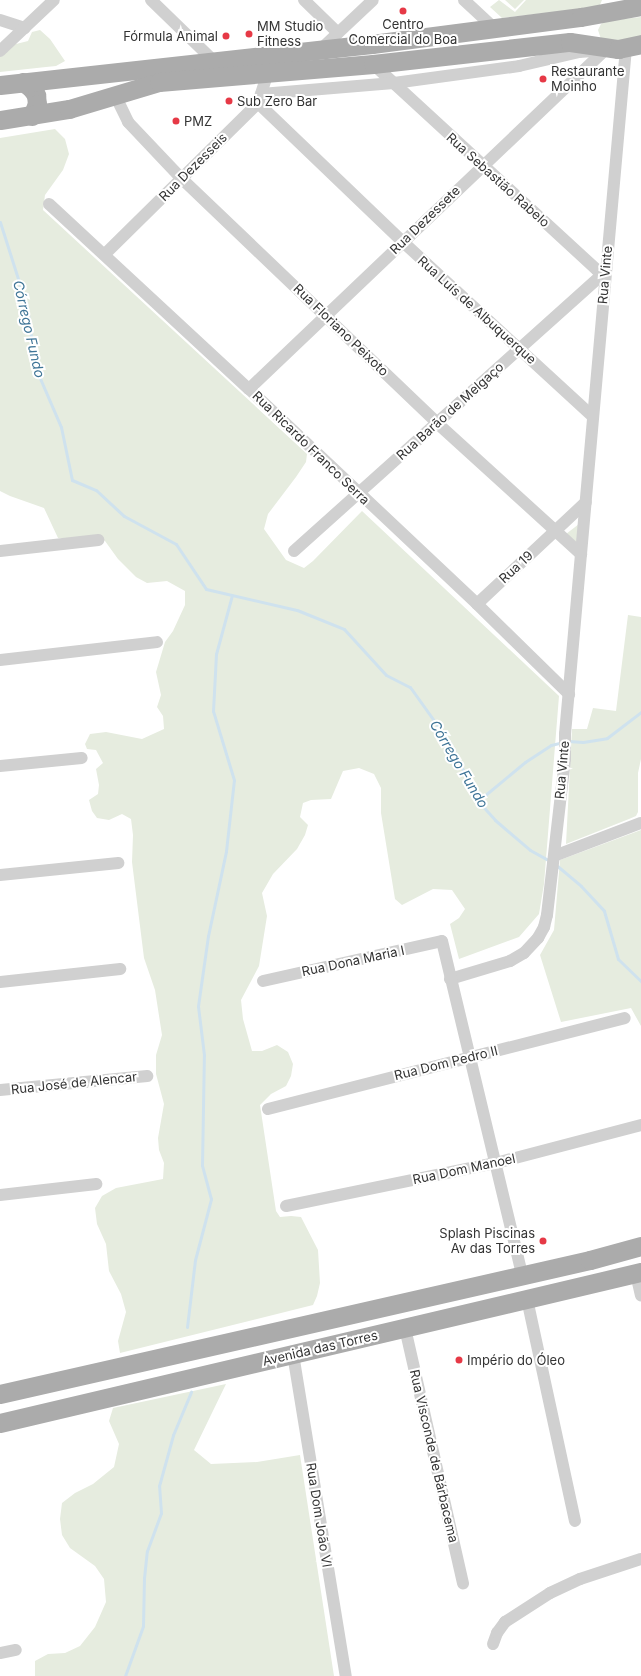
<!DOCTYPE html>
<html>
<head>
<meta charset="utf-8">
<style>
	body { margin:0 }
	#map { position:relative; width:641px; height:1676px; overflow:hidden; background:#fff; font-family:Inter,sans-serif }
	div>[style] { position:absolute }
	.green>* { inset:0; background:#e6ecdf }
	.stream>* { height:3px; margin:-1.5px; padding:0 1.5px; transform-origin:1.5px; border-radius:1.5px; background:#cfe2ee }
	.minor>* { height:12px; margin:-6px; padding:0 6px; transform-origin:6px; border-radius:6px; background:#d0d0d0 }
	.primary>* { height:19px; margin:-9.5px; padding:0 9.5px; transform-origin:9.5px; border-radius:9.5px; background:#ababab }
	.dots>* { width:11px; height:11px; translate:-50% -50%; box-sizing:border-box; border:2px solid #fff; border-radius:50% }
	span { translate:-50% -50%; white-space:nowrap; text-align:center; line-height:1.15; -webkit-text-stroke:4px #fff; paint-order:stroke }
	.poi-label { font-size:13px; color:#333 }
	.left { translate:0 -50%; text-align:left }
	.right { translate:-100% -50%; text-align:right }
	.street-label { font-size:13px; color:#333 }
	.water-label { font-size:14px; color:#3f7597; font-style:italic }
</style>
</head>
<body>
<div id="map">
	<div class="green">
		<i style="clip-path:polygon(499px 0,515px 12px,526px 0,602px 0,599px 7px,502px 18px,490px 7px)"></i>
		<i style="clip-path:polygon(505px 0,524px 0,515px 9px)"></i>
		<i style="clip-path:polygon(641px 17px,641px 39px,635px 41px,601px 39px,598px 30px,601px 24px,606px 21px)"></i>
		<i style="clip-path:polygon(40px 30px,50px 39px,65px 61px,56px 66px,46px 67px,0 72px,0 55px,12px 45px,28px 41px,32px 32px)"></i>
		<i style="clip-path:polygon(55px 129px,65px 139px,69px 154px,63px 170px,45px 195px,43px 210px,307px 454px,306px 462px,296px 477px,268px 514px,264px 529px,286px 560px,304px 568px,313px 561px,362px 511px,559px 696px,544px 884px,539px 914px,519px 937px,459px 959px,450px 924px,459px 918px,465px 909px,452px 890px,433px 889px,402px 905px,395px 899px,381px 813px,381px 788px,374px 774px,359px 768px,343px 771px,331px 799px,311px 800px,303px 803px,300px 817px,308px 825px,305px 835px,297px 849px,273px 874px,262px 893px,267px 916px,259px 966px,241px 1000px,243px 1019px,252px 1051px,262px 1051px,277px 1045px,288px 1052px,293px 1064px,291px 1076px,286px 1086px,271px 1094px,260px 1105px,276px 1211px,280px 1217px,291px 1216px,301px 1217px,318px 1250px,320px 1283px,317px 1296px,313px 1305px,120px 1353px,118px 1341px,126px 1312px,121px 1294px,109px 1271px,106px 1244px,97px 1224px,95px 1208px,102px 1196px,116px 1188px,163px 1179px,164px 1163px,159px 1150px,158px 1138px,164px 1104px,156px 1074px,156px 1055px,162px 1035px,155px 990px,144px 958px,132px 862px,133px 835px,131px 819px,122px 814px,109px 820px,97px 818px,92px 811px,89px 800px,98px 794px,99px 785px,96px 769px,103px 763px,96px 750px,87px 749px,85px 744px,90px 734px,106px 732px,142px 739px,164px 729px,163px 716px,157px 707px,161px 695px,156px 672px,165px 642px,173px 631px,185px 605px,185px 591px,167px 581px,147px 583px,136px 577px,118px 559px,105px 541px,95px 536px,77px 539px,58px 538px,44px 508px,10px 496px,0 491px,0 138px)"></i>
		<i style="clip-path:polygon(579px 524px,579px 544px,566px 534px)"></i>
		<i style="clip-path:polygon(628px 615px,641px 617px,641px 759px,638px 773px,638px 812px,636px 816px,629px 819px,566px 844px,572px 729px,587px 729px,593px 708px,616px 711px)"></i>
		<i style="clip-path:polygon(641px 830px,641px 1026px,631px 1008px,561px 1022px,540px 955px,554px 930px,560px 860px)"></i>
		<i style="clip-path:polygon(226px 1384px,194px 1450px,211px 1464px,257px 1462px,300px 1455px,334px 1676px,35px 1676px,35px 1661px,48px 1654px,65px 1653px,80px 1646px,95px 1627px,106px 1602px,104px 1579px,95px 1566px,70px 1548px,62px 1535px,60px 1519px,62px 1503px,75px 1493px,93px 1484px,114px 1467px,119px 1444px,109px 1421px,113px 1408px)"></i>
	</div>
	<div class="stream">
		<i style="left:0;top:222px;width:89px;rotate:72.4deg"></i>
		<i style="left:27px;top:307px;width:52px;rotate:82.3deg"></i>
		<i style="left:34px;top:359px;width:18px;rotate:74deg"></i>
		<i style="left:39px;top:376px;width:56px;rotate:66.7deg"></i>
		<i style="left:61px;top:427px;width:54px;rotate:78.3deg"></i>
		<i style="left:72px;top:480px;width:26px;rotate:23deg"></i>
		<i style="left:96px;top:490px;width:38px;rotate:43deg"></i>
		<i style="left:124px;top:516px;width:59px;rotate:28.3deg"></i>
		<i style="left:176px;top:544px;width:54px;rotate:56.3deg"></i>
		<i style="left:206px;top:589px;width:93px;rotate:13deg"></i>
		<i style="left:297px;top:610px;width:51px;rotate:22deg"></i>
		<i style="left:344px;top:629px;width:62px;rotate:47.6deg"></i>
		<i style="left:386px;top:675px;width:27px;rotate:27deg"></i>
		<i style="left:410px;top:687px;width:69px;rotate:54.5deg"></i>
		<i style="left:450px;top:743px;width:64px;rotate:64.2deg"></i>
		<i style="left:478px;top:801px;width:25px;rotate:48deg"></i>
		<i style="left:495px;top:820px;width:46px;rotate:40.6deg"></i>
		<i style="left:530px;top:850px;width:23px;rotate:29deg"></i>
		<i style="left:568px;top:741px;width:15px;rotate:4deg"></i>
		<i style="left:583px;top:742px;width:24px;rotate:-9deg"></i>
		<i style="left:607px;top:738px;width:43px;rotate:-37.4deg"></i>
		<i style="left:478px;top:801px;width:61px;rotate:-39.7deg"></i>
		<i style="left:525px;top:762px;width:31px;rotate:-33deg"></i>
		<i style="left:551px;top:745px;width:12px;rotate:-14deg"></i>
		<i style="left:555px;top:864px;width:34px;rotate:40deg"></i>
		<i style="left:581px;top:886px;width:34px;rotate:47deg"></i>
		<i style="left:604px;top:911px;width:50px;rotate:73.7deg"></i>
		<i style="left:618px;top:959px;width:32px;rotate:44deg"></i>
		<i style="left:187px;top:1327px;width:67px;rotate:-83.2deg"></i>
		<i style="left:195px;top:1260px;width:63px;rotate:-75.3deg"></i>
		<i style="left:211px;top:1199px;width:35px;rotate:-105deg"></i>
		<i style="left:202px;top:1165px;width:110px;rotate:-89deg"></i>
		<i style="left:204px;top:1055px;width:49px;rotate:-97deg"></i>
		<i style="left:198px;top:1006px;width:71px;rotate:-81.9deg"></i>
		<i style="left:208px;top:936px;width:87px;rotate:-78deg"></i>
		<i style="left:226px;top:851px;width:71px;rotate:-83.6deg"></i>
		<i style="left:234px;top:780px;width:72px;rotate:-106.9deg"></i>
		<i style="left:213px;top:711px;width:57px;rotate:-87deg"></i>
		<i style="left:216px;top:654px;width:61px;rotate:-74.8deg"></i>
		<i style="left:125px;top:1676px;width:53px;rotate:-70.2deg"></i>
		<i style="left:143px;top:1626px;width:48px;rotate:-88.8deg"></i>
		<i style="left:144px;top:1578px;width:27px;rotate:-84deg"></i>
		<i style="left:147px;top:1551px;width:40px;rotate:-69.8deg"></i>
		<i style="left:161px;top:1513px;width:27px;rotate:-94deg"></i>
		<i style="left:159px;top:1486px;width:53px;rotate:-74.6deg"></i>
		<i style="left:173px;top:1435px;width:47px;rotate:-67.3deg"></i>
	</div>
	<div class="minor">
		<i style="left:151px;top:0;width:89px;rotate:44.1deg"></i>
		<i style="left:304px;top:0;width:47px;rotate:44.1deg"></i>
		<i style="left:464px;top:0;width:41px;rotate:43deg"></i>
		<i style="left:0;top:20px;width:26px;rotate:18deg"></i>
		<i style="left:321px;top:49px;width:71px;rotate:-43.3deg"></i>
		<i style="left:0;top:51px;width:74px;rotate:-43.4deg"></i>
		<i style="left:373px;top:64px;width:304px;rotate:42.6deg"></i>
		<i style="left:597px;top:270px;width:9px;rotate:6deg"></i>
		<i style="left:261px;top:94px;width:133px;rotate:-4.7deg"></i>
		<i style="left:394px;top:83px;width:126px;rotate:-7.7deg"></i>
		<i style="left:519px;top:66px;width:62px;rotate:-13.1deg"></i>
		<i style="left:579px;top:52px;width:14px;rotate:-4deg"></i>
		<i style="left:115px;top:95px;width:30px;rotate:64deg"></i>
		<i style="left:128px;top:122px;width:77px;rotate:46.6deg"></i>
		<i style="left:181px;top:178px;width:354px;rotate:43.7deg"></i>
		<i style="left:437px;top:423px;width:195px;rotate:42.3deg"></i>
		<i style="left:258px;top:103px;width:201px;rotate:43.8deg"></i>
		<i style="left:403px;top:242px;width:258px;rotate:42.6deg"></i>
		<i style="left:49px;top:204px;width:272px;rotate:42.8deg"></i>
		<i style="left:249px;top:389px;width:313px;rotate:43.3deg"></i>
		<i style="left:477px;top:604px;width:129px;rotate:44.4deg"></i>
		<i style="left:105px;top:254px;width:215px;rotate:-44.6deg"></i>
		<i style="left:258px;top:103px;width:33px;rotate:-72deg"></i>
		<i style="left:249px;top:389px;width:494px;rotate:-43.6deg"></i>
		<i style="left:0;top:551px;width:99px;rotate:-6.4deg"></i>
		<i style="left:294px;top:551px;width:419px;rotate:-41.9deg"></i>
		<i style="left:477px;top:604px;width:149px;rotate:-43.1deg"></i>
		<i style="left:0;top:660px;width:158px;rotate:-6.5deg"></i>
		<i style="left:0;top:766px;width:82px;rotate:-5.6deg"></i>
		<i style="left:554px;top:856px;width:93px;rotate:-20.8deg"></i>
		<i style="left:0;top:875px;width:119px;rotate:-5.8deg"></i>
		<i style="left:450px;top:979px;width:63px;rotate:-16.7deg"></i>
		<i style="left:510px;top:961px;width:16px;rotate:-30deg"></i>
		<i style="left:524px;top:953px;width:21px;rotate:-47deg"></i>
		<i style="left:538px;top:938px;width:13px;rotate:-61deg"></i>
		<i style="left:544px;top:927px;width:12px;rotate:-76deg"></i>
		<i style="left:547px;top:915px;width:157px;rotate:-83.4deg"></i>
		<i style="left:565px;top:759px;width:25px;rotate:-90deg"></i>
		<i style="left:565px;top:734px;width:689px;rotate:-84.92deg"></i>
		<i style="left:263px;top:981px;width:183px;rotate:-12.6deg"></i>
		<i style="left:442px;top:941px;width:343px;rotate:76.5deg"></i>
		<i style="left:0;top:982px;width:121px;rotate:-6.2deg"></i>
		<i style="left:0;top:1090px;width:148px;rotate:-5.4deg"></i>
		<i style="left:268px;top:1109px;width:368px;rotate:-14.3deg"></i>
		<i style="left:0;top:1195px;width:97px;rotate:-6.5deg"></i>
		<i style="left:286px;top:1206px;width:214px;rotate:-11.6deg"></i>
		<i style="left:496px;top:1163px;width:150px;rotate:-14.7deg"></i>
		<i style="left:636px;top:1274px;width:22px;rotate:77deg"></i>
		<i style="left:527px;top:1299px;width:227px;rotate:77.8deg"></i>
		<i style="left:405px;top:1328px;width:262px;rotate:77.2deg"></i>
		<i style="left:293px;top:1354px;width:326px;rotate:80.7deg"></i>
		<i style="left:493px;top:1644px;width:12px;rotate:-70deg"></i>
		<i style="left:497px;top:1633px;width:14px;rotate:-54deg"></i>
		<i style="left:505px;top:1622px;width:54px;rotate:-32.8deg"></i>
		<i style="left:550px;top:1593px;width:33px;rotate:-25deg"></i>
		<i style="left:580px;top:1579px;width:64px;rotate:-18.2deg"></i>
		<i style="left:0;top:1653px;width:16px;rotate:-11deg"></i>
	</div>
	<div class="primary">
		<i style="left:23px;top:82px;width:10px;rotate:37deg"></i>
		<i style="left:31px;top:88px;width:9px;rotate:54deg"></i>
		<i style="left:36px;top:95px;width:9px;rotate:84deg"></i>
		<i style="left:37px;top:104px;width:13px;rotate:113deg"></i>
		<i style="left:0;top:85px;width:374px;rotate:-6.3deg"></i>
		<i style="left:372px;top:44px;width:211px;rotate:-7.4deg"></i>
		<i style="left:581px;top:17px;width:61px;rotate:-10.4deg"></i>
		<i style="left:0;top:120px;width:70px;rotate:-9.1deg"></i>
		<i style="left:69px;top:109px;width:94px;rotate:-16.7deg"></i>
		<i style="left:159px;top:82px;width:215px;rotate:-4.8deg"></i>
		<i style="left:373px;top:64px;width:198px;rotate:-6.4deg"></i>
		<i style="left:570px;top:42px;width:49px;rotate:8.3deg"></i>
		<i style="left:618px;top:49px;width:24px;rotate:-12deg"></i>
		<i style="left:0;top:1394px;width:605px;rotate:-12.8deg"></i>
		<i style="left:590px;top:1260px;width:53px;rotate:-15.4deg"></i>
		<i style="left:0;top:1423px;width:659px;rotate:-13.26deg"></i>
	</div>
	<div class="dots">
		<i style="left:403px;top:11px;background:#e63946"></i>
		<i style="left:249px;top:34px;background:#e63946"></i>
		<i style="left:226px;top:36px;background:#e63946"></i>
		<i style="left:543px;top:79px;background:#e63946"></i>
		<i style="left:229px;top:101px;background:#e63946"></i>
		<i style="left:176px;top:121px;background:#e63946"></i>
		<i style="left:543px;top:1241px;background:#e63946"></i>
		<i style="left:459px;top:1360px;background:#e63946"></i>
	</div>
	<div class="poi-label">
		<span style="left:403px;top:32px">Centro<br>Comercial do Boa</span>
		<span class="left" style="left:257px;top:34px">MM Studio<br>Fitness</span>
		<span class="right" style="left:218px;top:36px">Fórmula Animal</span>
		<span class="left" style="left:551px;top:79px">Restaurante<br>Moinho</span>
		<span class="left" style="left:237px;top:101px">Sub Zero Bar</span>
		<span class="left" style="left:184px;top:121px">PMZ</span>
		<span class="right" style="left:535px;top:1241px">Splash Piscinas<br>Av das Torres</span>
		<span class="left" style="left:467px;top:1360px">Império do Óleo</span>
	</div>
	<div class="street-label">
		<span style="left:193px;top:167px;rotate:-45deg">Rua Dezesseis</span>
		<span style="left:498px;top:180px;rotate:42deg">Rua Sebastião Rabelo</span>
		<span style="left:425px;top:220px;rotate:-44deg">Rua Dezessete</span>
		<span style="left:605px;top:275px;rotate:-85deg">Rua Vinte</span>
		<span style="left:477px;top:310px;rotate:42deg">Rua Luís de Albuquerque</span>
		<span style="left:341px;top:330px;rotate:44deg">Rua Floriano Peixoto</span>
		<span style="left:450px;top:411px;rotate:-42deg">Rua Barão de Melgaço</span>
		<span style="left:311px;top:448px;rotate:44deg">Rua Ricardo Franco Serra</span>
		<span style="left:516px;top:567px;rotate:-43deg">Rua 19</span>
		<span style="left:562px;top:770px;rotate:-85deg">Rua Vinte</span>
		<span style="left:353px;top:961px;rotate:-12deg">Rua Dona Maria I</span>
		<span style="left:446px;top:1063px;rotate:-14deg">Rua Dom Pedro II</span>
		<span style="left:74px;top:1083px;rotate:-6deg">Rua José de Alencar</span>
		<span style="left:464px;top:1169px;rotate:-12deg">Rua Dom Manoel</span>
		<span style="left:320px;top:1348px;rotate:-13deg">Avenida das Torres</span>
		<span style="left:434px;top:1456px;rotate:77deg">Rua Visconde de Bárbacema</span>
		<span style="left:319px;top:1515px;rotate:81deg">Rua Dom João VI</span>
	</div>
	<div class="water-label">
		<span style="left:29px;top:329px;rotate:77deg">Córrego Fundo</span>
		<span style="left:459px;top:764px;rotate:59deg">Córrego Fundo</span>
	</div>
</div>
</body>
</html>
